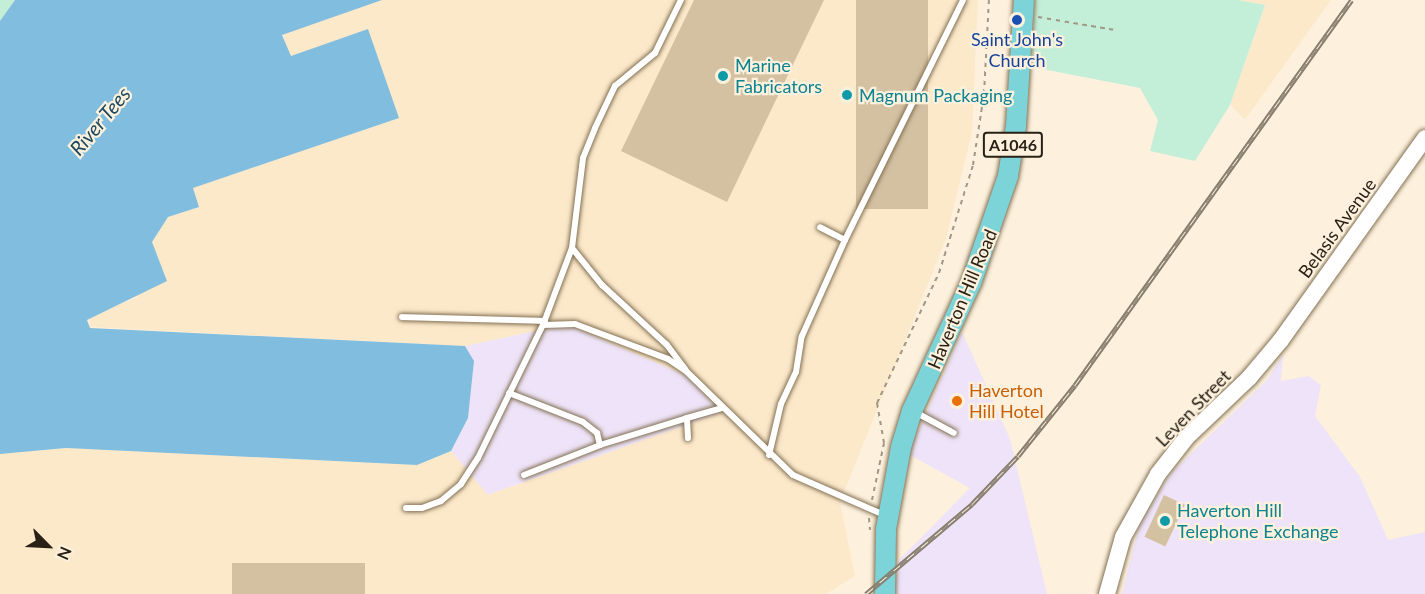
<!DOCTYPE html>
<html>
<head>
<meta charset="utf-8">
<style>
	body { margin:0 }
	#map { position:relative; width:1425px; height:594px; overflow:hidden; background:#fdf1dd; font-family:Lato,sans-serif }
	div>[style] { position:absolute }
	.commercial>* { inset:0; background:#eee3f8 }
	.built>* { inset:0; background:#fce9ca }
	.green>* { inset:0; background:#c3eed8 }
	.water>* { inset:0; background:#81bdde }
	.building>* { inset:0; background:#d4c1a2; transform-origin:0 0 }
	.path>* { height:2px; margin-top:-1px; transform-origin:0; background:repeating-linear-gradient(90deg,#a19786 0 4.5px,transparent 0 9px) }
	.roads { filter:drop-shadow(0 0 2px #837154) drop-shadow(0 0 2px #837154) }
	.lane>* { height:6px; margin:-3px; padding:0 3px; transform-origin:3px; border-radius:3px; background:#fff }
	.secondary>* { height:16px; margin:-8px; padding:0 8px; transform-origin:8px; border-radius:8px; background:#fff }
	.primary>* { height:20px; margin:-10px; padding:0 10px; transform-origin:10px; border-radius:10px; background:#7dd4d8 }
	.rail>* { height:5px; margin-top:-2.5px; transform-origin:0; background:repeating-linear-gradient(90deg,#fdf1dd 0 9px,#887e6e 0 18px); box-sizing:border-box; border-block:2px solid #887e6e }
	.dots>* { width:16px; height:16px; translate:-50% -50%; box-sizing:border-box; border:3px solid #fdf1dd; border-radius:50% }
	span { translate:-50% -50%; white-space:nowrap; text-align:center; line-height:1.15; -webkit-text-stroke:4.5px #fdf1dd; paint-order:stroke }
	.shield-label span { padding:2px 4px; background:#fdf1dd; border:2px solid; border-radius:4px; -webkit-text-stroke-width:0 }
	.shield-label { font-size:16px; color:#292115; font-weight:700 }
	.transit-label { font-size:18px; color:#164399 }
	.culture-label { font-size:18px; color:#0d838f }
	.left { translate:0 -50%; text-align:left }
	.street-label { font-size:18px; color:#292115 }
	.food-label { font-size:18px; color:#c56008 }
	.water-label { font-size:20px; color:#194860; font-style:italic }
	.north { position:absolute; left:18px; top:516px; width:60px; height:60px; -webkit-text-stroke:4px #fdf1dd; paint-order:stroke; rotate:114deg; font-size:16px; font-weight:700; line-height:24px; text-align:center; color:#292115 }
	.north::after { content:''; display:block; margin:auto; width:21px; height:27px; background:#292115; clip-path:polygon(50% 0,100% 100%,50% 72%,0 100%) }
</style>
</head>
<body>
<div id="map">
	<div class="commercial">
		<i style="clip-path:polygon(566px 324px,690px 377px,721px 413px,487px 495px,451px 451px,468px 418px,474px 361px,465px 346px)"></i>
		<i style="clip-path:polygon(962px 332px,1010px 439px,1047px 594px,894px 594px,898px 561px,970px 488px,908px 454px)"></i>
		<i style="clip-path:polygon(1283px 354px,1281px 381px,1309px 376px,1321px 385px,1315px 416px,1360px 477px,1388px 540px,1425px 532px,1425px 594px,1122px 594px,1139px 526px,1171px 473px,1267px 380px)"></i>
	</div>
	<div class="built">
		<i style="clip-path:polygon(382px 0,978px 0,972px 132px,946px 239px,840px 502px,855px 576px,826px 594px,0 594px,0 454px,66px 448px,417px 465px,451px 451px,488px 495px,721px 413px,690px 377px,566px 324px,465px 346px,89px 327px,90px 316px,138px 297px,152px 242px,168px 217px,199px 207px,192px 188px,399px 118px,290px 56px,282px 34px)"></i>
		<i style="clip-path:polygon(1238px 0,1331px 0,1245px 120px,1230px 105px,1265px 6px)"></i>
	</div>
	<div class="green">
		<i style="clip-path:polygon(0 0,15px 0,0 21px)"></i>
		<i style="clip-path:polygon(1035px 0,1238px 0,1265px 5px,1230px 105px,1195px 161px,1150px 151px,1158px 120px,1140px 88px,1032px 67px)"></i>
	</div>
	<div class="water">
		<i style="clip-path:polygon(15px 0,382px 0,282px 35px,291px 56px,368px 29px,399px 118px,193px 188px,199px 207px,168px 217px,152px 242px,167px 281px,87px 320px,90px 328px,465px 346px,474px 361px,468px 418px,451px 451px,417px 465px,66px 448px,0 454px,0 21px)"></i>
	</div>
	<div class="building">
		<i style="clip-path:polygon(694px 0,824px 0,727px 202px,621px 151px)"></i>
		<i style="left:856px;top:0;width:72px;height:209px"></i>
		<i style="left:1164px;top:495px;width:23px;height:46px;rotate:25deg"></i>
		<i style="left:232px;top:563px;width:133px;height:31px"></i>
	</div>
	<div class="path">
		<i style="left:1038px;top:17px;width:78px;rotate:9.6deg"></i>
		<i style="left:872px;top:500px;width:58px;rotate:-78.1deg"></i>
		<i style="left:884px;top:443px;width:41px;rotate:-99.9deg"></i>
		<i style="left:877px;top:403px;width:144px;rotate:-64.5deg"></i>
		<i style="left:939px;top:273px;width:113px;rotate:-72.5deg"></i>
		<i style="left:973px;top:165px;width:72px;rotate:-81.2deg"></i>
		<i style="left:984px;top:94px;width:94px;rotate:-87deg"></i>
		<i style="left:869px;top:518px;width:12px;rotate:85deg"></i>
	</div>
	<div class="roads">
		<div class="lane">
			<i style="left:845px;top:240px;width:267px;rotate:-63.8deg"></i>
			<i style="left:572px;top:248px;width:48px;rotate:51deg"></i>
			<i style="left:602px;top:285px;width:88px;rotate:42.7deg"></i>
			<i style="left:667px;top:345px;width:31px;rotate:53deg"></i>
			<i style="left:402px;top:317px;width:143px;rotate:1.6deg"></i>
			<i style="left:543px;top:325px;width:82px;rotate:-69.4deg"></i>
			<i style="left:572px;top:248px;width:91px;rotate:-83deg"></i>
			<i style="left:583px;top:158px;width:32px;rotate:-68deg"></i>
			<i style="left:595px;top:128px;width:47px;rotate:-64.5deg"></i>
			<i style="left:615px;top:86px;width:52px;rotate:-39.5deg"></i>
			<i style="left:655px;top:53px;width:59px;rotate:-63.9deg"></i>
			<i style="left:509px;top:393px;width:79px;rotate:21.4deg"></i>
			<i style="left:583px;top:422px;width:18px;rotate:38deg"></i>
			<i style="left:597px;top:433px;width:12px;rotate:76deg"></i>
			<i style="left:915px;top:412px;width:44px;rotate:28.3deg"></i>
			<i style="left:688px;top:438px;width:20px;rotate:-93deg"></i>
			<i style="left:687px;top:418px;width:36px;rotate:-16deg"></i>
			<i style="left:769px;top:455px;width:52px;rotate:-76.8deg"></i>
			<i style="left:781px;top:404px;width:35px;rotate:-65deg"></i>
			<i style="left:796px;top:372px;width:36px;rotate:-81deg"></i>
			<i style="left:802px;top:336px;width:105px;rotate:-65.9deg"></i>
			<i style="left:845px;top:240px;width:28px;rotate:-153deg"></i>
			<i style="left:524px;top:475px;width:82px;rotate:-21.5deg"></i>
			<i style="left:600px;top:445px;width:91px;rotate:-17.2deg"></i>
			<i style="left:406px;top:508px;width:16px"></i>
			<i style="left:422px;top:508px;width:20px;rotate:-20deg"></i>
			<i style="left:441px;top:501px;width:26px;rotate:-40deg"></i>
			<i style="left:461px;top:484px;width:31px;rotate:-57deg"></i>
			<i style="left:478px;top:458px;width:148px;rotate:-64deg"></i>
			<i style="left:543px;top:325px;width:32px;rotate:-2deg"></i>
			<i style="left:575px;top:324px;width:99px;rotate:20.6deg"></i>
			<i style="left:668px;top:359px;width:22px;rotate:34deg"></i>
			<i style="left:686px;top:371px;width:149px;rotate:44.2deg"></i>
			<i style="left:793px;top:475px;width:99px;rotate:23.7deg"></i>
		</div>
		<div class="secondary">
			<i style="left:1107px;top:594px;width:59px;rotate:-74.3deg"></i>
			<i style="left:1123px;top:537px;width:72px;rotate:-60.9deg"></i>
			<i style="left:1158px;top:474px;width:47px;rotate:-51.9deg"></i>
			<i style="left:1187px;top:437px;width:86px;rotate:-43.6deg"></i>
			<i style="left:1249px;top:378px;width:50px;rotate:-49.9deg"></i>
			<i style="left:1281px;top:340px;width:248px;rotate:-54.5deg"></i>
		</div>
		<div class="primary">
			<i style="left:885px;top:594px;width:65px;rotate:-89.1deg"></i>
			<i style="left:886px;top:529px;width:83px;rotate:-79.6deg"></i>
			<i style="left:901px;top:447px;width:38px;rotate:-73deg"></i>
			<i style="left:912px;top:411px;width:141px;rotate:-65.3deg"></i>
			<i style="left:971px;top:283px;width:113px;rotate:-70.9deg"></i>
			<i style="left:1008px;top:176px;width:51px;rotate:-80.9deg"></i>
			<i style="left:1016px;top:126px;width:126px;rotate:-86.4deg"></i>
		</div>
	</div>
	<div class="rail">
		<i style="left:866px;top:594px;width:139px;rotate:-40.3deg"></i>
		<i style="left:972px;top:504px;width:66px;rotate:-46.2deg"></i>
		<i style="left:1018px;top:456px;width:91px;rotate:-51.2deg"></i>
		<i style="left:1075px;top:385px;width:474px;rotate:-54.3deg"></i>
	</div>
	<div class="dots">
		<i style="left:1017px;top:20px;background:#1a4fb4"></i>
		<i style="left:723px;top:76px;background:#0f9aa8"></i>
		<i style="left:847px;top:95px;background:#0f9aa8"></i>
		<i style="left:957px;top:401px;background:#e8710a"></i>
		<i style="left:1165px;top:521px;background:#0f9aa8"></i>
	</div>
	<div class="shield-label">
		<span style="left:1013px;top:145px">A1046</span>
	</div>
	<div class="transit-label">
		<span style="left:1017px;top:50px">Saint John's<br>Church</span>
	</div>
	<div class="culture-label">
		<span class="left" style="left:735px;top:76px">Marine<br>Fabricators</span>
		<span class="left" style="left:859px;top:95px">Magnum Packaging</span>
		<span class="left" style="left:1177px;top:521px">Haverton Hill<br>Telephone Exchange</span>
	</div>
	<div class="street-label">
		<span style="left:1337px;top:228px;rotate:-54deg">Belasis Avenue</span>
		<span style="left:962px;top:299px;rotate:-67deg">Haverton Hill Road</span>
		<span style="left:1193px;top:408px;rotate:-46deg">Leven Street</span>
	</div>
	<div class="food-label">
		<span class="left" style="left:969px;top:401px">Haverton<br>Hill Hotel</span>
	</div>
	<div class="water-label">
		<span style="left:100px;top:121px;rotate:-50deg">River Tees</span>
	</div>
	<div class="north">N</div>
</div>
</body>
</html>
